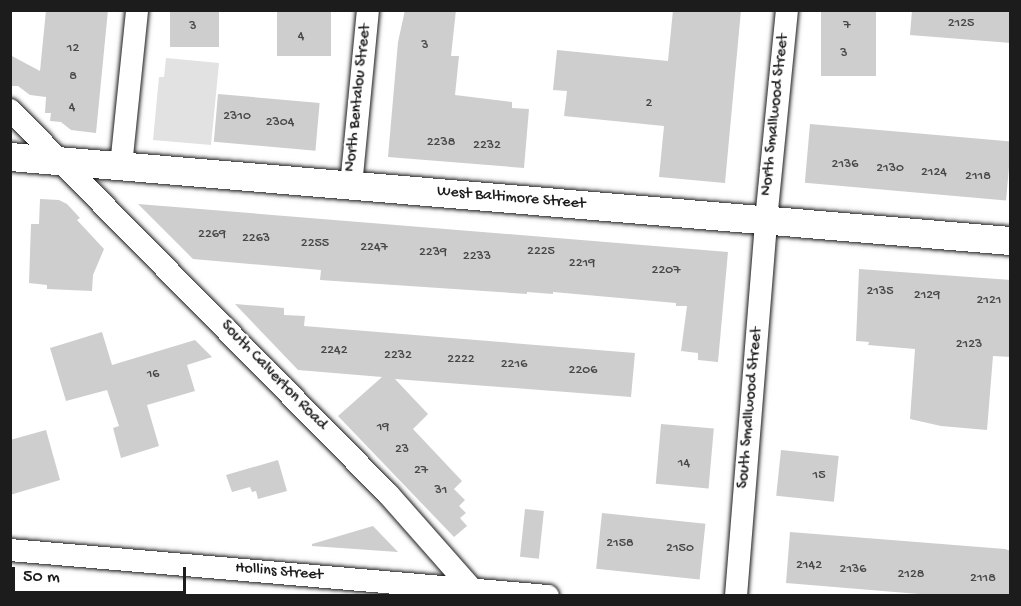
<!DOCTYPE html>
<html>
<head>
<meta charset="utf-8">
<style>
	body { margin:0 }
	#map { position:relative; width:1021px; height:606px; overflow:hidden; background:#fff; font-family:"Gochi Hand",sans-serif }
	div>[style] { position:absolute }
	.green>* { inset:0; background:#e2e2e2 }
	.building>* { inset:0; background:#cecece; transform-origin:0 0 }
	.roads { filter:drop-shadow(0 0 2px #1c1c1c) drop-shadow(0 0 2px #1c1c1c) }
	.minor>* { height:22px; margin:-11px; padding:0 11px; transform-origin:11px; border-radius:11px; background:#fff }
	.major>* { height:28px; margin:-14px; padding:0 14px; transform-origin:14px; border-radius:14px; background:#fff }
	span { translate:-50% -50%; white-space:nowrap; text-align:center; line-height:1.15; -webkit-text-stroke:4.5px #fff; paint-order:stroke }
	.number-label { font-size:14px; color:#484848 }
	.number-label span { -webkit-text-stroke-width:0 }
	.street-label { font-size:16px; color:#1c1c1c }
	.frame { position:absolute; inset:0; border:12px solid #1c1c1c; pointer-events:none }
	.scale { position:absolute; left:12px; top:567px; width:174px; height:27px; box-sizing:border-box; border:3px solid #1c1c1c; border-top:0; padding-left:8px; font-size:18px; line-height:21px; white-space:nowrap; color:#1c1c1c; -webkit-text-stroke:4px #fff; paint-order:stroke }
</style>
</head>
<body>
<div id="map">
	<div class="green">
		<i style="clip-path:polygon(166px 58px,219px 63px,211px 145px,153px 140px,159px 77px,164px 77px)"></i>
	</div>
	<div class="building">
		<i style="clip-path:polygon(46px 10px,108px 10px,96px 133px,71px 130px,61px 122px,50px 121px,51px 113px,45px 113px,46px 97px,30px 95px,18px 86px,10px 86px,10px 55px,40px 71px)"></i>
		<i style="left:170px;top:10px;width:49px;height:37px"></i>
		<i style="left:277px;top:10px;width:54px;height:46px"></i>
		<i style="clip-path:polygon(405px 10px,456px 10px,451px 56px,459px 56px,455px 95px,512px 102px,512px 108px,529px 109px,524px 168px,388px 157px,398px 42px)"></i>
		<i style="clip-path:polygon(673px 10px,741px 10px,725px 183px,659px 177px,664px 126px,564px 116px,567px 91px,553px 90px,557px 50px,668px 61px)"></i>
		<i style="left:821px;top:10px;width:55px;height:66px"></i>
		<i style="clip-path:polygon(912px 10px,1011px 10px,1011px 43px,910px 35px)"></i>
		<i style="left:218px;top:94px;width:102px;height:48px;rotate:5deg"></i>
		<i style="left:810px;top:124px;width:202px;height:59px;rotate:5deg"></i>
		<i style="clip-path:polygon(40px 199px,59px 200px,67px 204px,80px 218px,77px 220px,104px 249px,93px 275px,92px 291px,47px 289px,47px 285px,29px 283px,31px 224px,39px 224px)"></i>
		<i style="clip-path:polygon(138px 204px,728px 252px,718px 362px,698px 360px,698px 353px,681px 351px,687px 306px,676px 306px,676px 303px,553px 292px,553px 294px,527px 292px,527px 294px,320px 280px,321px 270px,193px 259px)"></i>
		<i style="clip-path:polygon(859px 269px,1011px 280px,1011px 357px,993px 356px,987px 430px,941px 426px,910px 419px,915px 349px,868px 345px,869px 342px,856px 341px)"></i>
		<i style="clip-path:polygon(235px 304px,284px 308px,284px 315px,305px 316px,304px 326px,635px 353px,631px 397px,395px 379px,428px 414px,413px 429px,462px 481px,454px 489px,465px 500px,459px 506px,466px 513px,460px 518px,467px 526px,454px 537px,338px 416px,382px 377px,298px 370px)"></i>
		<i style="clip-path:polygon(102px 332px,112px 365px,195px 340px,212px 357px,187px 365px,195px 391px,147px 405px,159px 446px,121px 458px,113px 428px,119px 426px,107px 390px,66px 401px,50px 348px)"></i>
		<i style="left:661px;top:424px;width:53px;height:60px;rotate:5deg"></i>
		<i style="clip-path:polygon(46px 430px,60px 480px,10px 495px,10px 440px)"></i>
		<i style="left:781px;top:450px;width:58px;height:46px;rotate:6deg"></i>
		<i style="clip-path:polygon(278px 460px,287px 491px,258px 499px,256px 491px,252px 492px,250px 487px,232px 492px,226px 475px)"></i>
		<i style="left:525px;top:509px;width:19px;height:48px;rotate:6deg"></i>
		<i style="left:602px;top:513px;width:104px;height:56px;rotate:6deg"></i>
		<i style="clip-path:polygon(373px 526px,398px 552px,312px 546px,312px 544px)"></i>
		<i style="clip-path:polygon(790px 532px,1005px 549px,1011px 551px,1011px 596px,943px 596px,786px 583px)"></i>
	</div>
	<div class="roads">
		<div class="minor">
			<i style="left:10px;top:110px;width:540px;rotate:45.45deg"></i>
			<i style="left:389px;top:495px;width:135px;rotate:48.6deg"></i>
			<i style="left:121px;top:166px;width:157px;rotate:-84.1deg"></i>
			<i style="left:351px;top:186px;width:177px;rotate:-84.5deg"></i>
			<i style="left:10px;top:550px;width:540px;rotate:4.89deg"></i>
			<i style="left:736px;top:596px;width:377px;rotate:-85.4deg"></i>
			<i style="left:766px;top:220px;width:211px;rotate:-84.3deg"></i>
		</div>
		<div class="major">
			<i style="left:10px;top:157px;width:1004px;rotate:4.8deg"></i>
		</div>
	</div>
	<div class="number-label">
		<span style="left:961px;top:24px">2125</span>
		<span style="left:847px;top:26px">7</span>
		<span style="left:193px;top:27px">3</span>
		<span style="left:301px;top:37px">4</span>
		<span style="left:425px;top:46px">3</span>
		<span style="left:73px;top:49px">12</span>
		<span style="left:844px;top:54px">3</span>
		<span style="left:73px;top:77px">8</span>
		<span style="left:649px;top:104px">2</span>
		<span style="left:72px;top:108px">4</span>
		<span style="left:237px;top:117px">2310</span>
		<span style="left:280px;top:123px">2304</span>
		<span style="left:441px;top:143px">2238</span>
		<span style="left:487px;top:146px">2232</span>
		<span style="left:845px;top:165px">2136</span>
		<span style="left:890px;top:169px">2130</span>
		<span style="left:934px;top:173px">2124</span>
		<span style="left:978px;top:177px">2118</span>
		<span style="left:212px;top:235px">2269</span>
		<span style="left:256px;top:239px">2263</span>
		<span style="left:315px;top:244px">2255</span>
		<span style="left:374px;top:248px">2247</span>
		<span style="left:541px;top:252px">2225</span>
		<span style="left:433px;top:253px">2239</span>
		<span style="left:477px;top:257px">2233</span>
		<span style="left:582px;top:264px">2219</span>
		<span style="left:666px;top:271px">2207</span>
		<span style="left:880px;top:292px">2135</span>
		<span style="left:927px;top:296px">2129</span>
		<span style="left:989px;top:301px">2121</span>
		<span style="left:969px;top:345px">2123</span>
		<span style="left:334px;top:351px">2242</span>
		<span style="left:398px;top:356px">2232</span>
		<span style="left:461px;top:360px">2222</span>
		<span style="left:514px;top:365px">2216</span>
		<span style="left:583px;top:371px">2206</span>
		<span style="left:153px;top:375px">16</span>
		<span style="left:383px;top:428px">19</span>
		<span style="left:402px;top:450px">23</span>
		<span style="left:684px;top:464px">14</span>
		<span style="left:421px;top:471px">27</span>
		<span style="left:819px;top:476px">15</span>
		<span style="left:441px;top:491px">31</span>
		<span style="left:620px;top:544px">2158</span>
		<span style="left:680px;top:549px">2150</span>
		<span style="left:809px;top:566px">2142</span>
		<span style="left:853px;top:570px">2136</span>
		<span style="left:911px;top:575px">2128</span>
		<span style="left:983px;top:579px">2118</span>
	</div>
	<div class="street-label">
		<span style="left:359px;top:98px;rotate:-84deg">North Bentalou Street</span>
		<span style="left:776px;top:115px;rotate:-84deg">North Smallwood Street</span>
		<span style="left:511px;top:199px;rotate:5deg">West Baltimore Street</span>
		<span style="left:273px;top:376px;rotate:46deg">South Calverton Road</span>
		<span style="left:751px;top:408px;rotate:-85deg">South Smallwood Street</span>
		<span style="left:279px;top:573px;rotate:5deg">Hollins Street</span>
	</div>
	<div class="frame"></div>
	<div class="scale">50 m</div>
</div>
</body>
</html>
